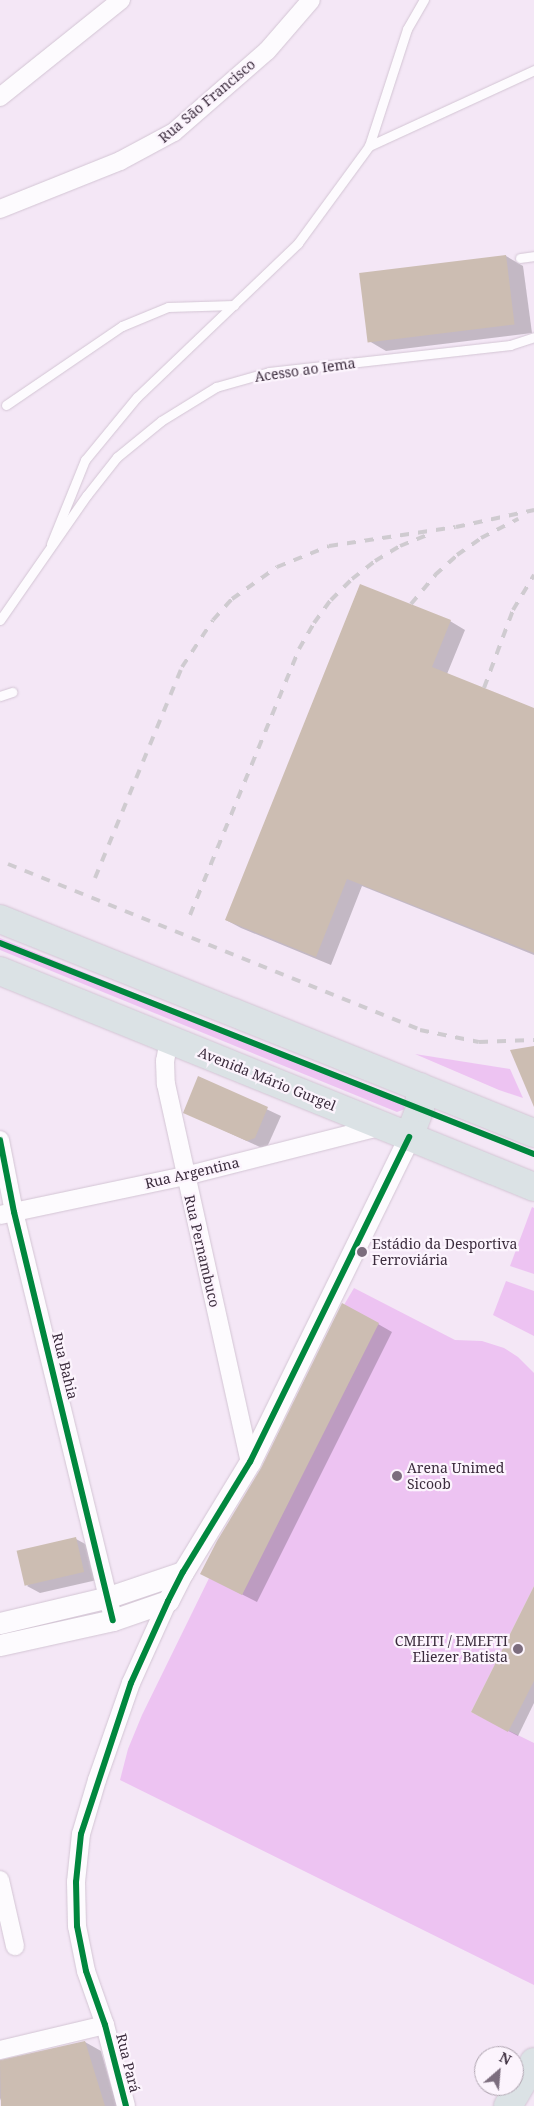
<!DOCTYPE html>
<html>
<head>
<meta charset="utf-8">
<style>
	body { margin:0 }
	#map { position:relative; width:534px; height:2106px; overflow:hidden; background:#f4e7f6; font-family:"Noto Serif",serif }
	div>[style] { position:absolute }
	.green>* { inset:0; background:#edc3f2 }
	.shadow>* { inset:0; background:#0003 }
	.building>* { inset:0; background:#ccbdb2; transform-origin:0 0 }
	.roads { filter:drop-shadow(0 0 1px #d3c5d4) drop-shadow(0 0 1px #d3c5d4) }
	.service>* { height:9px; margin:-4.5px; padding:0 4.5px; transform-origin:4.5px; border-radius:4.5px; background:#fdfbfe }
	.minor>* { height:18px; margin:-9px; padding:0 9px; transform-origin:9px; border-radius:9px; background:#fdfbfe }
	.tertiary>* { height:21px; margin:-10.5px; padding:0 10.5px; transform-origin:10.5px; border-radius:10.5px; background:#fdfbfe }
	.primary>* { height:28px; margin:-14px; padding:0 14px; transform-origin:14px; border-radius:14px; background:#dbe2e5 }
	.rail>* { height:4px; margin-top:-2px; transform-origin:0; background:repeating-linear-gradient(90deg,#cfcbd0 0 9px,transparent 0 18px) }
	.cycleway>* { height:6px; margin:-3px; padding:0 3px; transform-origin:3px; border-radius:3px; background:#00873e }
	.dots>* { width:14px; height:14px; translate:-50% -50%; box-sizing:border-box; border:2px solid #fcf4fd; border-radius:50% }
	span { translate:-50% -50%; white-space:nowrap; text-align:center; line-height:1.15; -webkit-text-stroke:4.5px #fcf4fd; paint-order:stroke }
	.street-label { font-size:14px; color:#3b2c3d }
	.poi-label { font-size:14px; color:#3b2c3d }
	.left { translate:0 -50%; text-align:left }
	.right { translate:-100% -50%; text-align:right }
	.north { position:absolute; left:474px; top:2046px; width:50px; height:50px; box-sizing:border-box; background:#fcf4fd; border:1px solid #afa4b0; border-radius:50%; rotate:27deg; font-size:14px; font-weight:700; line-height:20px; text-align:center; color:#3b2c3d }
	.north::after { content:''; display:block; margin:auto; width:18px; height:22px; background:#7c6d7e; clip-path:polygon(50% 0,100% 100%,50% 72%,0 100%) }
</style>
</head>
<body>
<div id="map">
	<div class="green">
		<i style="clip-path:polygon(0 938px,402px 1102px,405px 1109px,397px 1112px,0 950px)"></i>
		<i style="clip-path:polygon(415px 1054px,510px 1069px,523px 1098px,499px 1090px)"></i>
		<i style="clip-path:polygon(532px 1207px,534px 1208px,534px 1274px,510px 1266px)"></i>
		<i style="clip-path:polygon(506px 1281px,534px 1291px,534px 1336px,493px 1315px)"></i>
		<i style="clip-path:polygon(354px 1288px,455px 1340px,482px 1341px,504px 1348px,518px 1357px,534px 1373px,534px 1586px,471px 1712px,534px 1743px,534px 1985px,120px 1780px,128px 1749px,142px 1715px,338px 1315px)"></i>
	</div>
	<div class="shadow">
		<i style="clip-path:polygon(506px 256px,523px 266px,532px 333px,386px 351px,369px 341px)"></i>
		<i style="clip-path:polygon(450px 621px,465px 630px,447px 674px,534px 709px,534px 955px,362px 886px,331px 965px,241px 928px,226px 920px)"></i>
		<i style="clip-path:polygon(199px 1077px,281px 1116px,268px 1145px,262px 1148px,184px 1112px)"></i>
		<i style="clip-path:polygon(378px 1324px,392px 1332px,257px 1602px,202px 1574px)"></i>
		<i style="clip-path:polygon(76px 1539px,89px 1546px,97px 1580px,40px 1593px,27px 1586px)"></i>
		<i style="clip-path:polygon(534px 1589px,534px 1703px,518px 1736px,482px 1717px)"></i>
		<i style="clip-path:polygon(85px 2042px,101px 2051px,117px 2106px,3px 2106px,0 2098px,0 2061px)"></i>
	</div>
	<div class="building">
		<i style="left:506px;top:255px;width:70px;height:148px;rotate:83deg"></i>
		<i style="clip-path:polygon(360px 584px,451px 620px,432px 667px,534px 708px,534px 953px,347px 879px,316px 957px,225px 920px)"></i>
		<i style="clip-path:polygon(534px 1046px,534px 1107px,510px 1050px)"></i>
		<i style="clip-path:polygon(198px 1076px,268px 1107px,255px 1138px,247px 1141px,183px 1113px)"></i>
		<i style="clip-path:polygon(342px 1303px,379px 1323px,242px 1595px,200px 1574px,217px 1541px,261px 1468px)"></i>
		<i style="left:76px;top:1537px;width:36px;height:61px;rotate:77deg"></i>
		<i style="clip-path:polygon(534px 1586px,534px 1681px,508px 1732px,471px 1712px)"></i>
		<i style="clip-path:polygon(85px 2041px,105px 2106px,1px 2106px,0 2060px)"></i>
	</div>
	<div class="roads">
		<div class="service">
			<i style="left:369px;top:146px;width:123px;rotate:-72deg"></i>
			<i style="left:407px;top:29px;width:34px;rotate:-60deg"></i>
			<i style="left:520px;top:258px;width:14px;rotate:-8deg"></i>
			<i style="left:6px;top:405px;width:140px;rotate:-34.3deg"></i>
			<i style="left:122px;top:326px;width:50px;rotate:-22.4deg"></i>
			<i style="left:168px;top:307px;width:66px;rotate:-1.7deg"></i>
			<i style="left:51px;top:544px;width:91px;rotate:-68deg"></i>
			<i style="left:85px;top:460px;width:82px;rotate:-50.5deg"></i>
			<i style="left:137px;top:397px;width:223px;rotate:-43.7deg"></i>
			<i style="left:298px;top:243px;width:120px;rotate:-53.8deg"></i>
			<i style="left:369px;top:146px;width:182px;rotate:-24.7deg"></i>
			<i style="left:0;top:620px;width:152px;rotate:-55.2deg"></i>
			<i style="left:87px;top:495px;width:48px;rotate:-51.7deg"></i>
			<i style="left:117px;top:457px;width:57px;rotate:-39.3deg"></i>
			<i style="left:161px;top:421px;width:65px;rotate:-31.7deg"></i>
			<i style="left:216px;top:387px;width:55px;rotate:-15.8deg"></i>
			<i style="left:269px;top:372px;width:243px;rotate:-6.4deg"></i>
			<i style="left:510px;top:345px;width:25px;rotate:-18deg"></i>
			<i style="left:0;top:696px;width:13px;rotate:-18deg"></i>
		</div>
		<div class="minor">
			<i style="left:0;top:97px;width:155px;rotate:-38.7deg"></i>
			<i style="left:0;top:209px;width:129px;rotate:-21.8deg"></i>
			<i style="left:120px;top:161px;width:61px;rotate:-28.2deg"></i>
			<i style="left:174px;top:132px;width:123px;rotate:-41.1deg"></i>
			<i style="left:267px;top:51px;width:67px;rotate:-49.2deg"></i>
			<i style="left:169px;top:1039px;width:22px;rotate:100deg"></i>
			<i style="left:165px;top:1061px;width:23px;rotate:88deg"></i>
			<i style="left:166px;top:1084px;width:387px;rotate:77.5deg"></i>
			<i style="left:0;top:1140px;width:73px;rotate:79deg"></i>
			<i style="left:14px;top:1212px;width:409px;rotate:76.3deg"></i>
			<i style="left:0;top:1215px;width:189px;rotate:-11.9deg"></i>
			<i style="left:185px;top:1176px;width:203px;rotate:-14.2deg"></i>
			<i style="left:0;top:1880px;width:68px;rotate:77.2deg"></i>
			<i style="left:0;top:2050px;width:108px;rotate:-13.4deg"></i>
			<i style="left:126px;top:2106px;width:84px;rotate:-104.5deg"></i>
			<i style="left:105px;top:2025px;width:57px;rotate:-109.4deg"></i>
			<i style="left:86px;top:1971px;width:46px;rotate:-101.3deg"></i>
			<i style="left:77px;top:1926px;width:44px;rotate:-91.3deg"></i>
			<i style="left:76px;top:1882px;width:48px;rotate:-84.1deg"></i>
			<i style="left:81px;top:1834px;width:56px;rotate:-73.5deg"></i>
			<i style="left:97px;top:1780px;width:103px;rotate:-70.7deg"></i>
			<i style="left:131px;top:1683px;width:90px;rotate:-65.7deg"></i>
		</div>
		<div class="tertiary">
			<i style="left:0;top:1623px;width:112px;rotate:-13.4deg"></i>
			<i style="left:109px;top:1597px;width:78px;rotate:-18.7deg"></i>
			<i style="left:0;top:1645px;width:116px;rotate:-12.5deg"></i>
			<i style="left:113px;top:1620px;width:58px;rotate:-19.1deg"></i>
			<i style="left:168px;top:1601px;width:33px;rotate:-63deg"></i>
			<i style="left:183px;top:1572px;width:129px;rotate:-58.7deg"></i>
			<i style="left:250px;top:1462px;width:362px;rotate:-63.9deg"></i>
		</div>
		<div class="primary">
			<i style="left:0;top:919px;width:575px;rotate:21.84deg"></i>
			<i style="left:0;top:971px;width:576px;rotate:22.02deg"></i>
			<i style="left:409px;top:1137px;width:31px;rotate:-69deg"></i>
			<i style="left:420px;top:1108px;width:21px;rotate:-90deg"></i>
			<i style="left:508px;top:2106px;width:51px;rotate:-59.4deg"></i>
		</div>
	</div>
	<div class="rail">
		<i style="left:411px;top:604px;width:38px;rotate:-50deg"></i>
		<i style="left:435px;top:575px;width:30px;rotate:-42deg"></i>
		<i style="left:457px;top:555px;width:29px;rotate:-35deg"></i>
		<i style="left:481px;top:538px;width:42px;rotate:-27.2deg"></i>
		<i style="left:484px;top:688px;width:83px;rotate:-69.6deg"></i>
		<i style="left:513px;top:610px;width:41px;rotate:-59deg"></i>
		<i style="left:8px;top:864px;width:444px;rotate:21.9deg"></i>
		<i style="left:420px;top:1030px;width:60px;rotate:11.5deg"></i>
		<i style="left:479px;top:1042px;width:55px;rotate:-2.1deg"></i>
		<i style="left:95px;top:878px;width:228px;rotate:-67.6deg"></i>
		<i style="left:182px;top:667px;width:56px;rotate:-56.6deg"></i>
		<i style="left:213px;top:620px;width:28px;rotate:-48deg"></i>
		<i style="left:232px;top:599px;width:55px;rotate:-35.4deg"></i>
		<i style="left:277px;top:567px;width:56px;rotate:-22deg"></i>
		<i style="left:329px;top:546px;width:128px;rotate:-8.5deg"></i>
		<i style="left:456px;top:527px;width:80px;rotate:-12.3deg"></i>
		<i style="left:190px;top:915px;width:287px;rotate:-67.7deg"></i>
		<i style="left:299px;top:649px;width:30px;rotate:-60deg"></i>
		<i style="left:314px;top:623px;width:29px;rotate:-54deg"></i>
		<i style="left:331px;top:600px;width:30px;rotate:-45deg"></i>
		<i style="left:352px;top:579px;width:29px;rotate:-38deg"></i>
		<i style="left:375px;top:561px;width:29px;rotate:-31deg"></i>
		<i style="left:400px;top:546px;width:31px;rotate:-22deg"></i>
	</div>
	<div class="cycleway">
		<i style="left:0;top:943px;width:574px;rotate:21.56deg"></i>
		<i style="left:0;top:1140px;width:73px;rotate:79deg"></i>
		<i style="left:14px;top:1212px;width:420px;rotate:76.4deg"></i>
		<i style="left:126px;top:2106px;width:84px;rotate:-104.5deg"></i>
		<i style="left:105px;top:2025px;width:57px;rotate:-109.4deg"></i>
		<i style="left:86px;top:1971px;width:46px;rotate:-101.3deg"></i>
		<i style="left:77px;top:1926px;width:44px;rotate:-91.3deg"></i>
		<i style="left:76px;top:1882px;width:48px;rotate:-84.1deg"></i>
		<i style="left:81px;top:1834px;width:159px;rotate:-71.7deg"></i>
		<i style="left:131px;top:1683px;width:90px;rotate:-65.7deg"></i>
		<i style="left:168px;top:1601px;width:33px;rotate:-63deg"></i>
		<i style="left:183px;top:1572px;width:129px;rotate:-58.7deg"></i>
		<i style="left:250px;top:1462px;width:362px;rotate:-63.9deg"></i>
	</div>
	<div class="dots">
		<i style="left:362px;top:1252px;background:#7c6d7e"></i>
		<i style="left:397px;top:1476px;background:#7c6d7e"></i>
		<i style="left:518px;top:1649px;background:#7c6d7e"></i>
	</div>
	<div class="street-label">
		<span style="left:207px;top:101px;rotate:-40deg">Rua São Francisco</span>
		<span style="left:305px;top:370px;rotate:-8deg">Acesso ao Iema</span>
		<span style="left:267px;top:1079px;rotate:22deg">Avenida Mário Gurgel</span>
		<span style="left:192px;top:1173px;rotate:-13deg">Rua Argentina</span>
		<span style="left:202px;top:1251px;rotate:77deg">Rua Pernambuco</span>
		<span style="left:65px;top:1366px;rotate:76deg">Rua Bahia</span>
		<span style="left:128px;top:2063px;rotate:76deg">Rua Pará</span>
	</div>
	<div class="poi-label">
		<span class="left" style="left:372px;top:1252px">Estádio da Desportiva<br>Ferroviária</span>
		<span class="left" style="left:407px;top:1476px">Arena Unimed<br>Sicoob</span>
		<span class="right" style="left:508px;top:1649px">CMEITI / EMEFTI<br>Eliezer Batista</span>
	</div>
	<div class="north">N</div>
</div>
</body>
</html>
